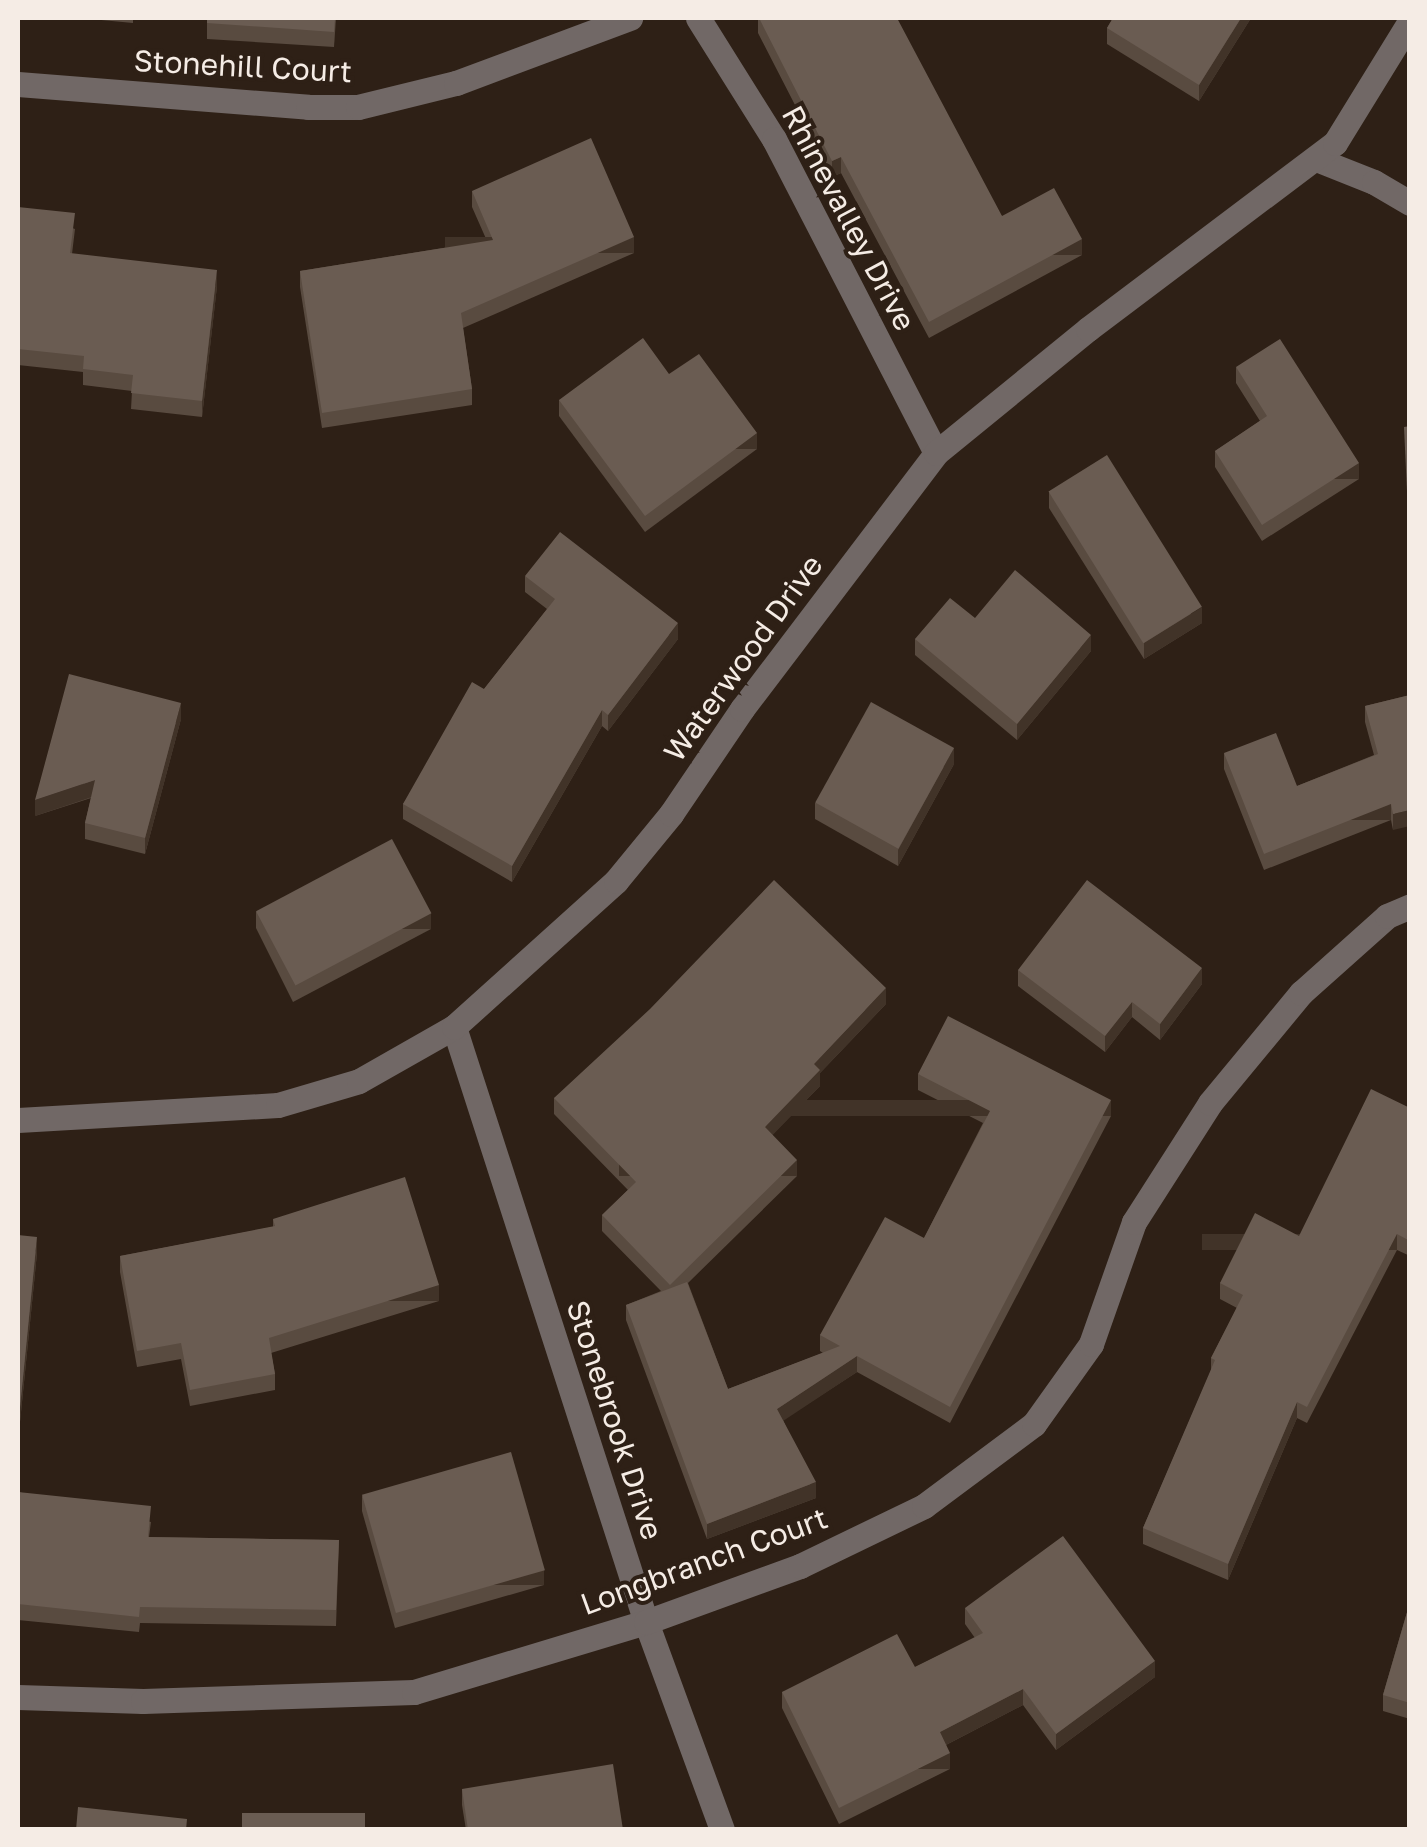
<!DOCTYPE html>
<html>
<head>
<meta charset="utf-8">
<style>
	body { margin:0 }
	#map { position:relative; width:1427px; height:1847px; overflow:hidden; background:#2e2016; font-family:"Golos Text",sans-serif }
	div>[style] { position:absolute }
	.minor>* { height:25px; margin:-12.5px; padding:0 12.5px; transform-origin:12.5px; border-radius:12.5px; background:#716866 }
	.wall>* { inset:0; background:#594b40 }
	.shaded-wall>* { inset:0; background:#413328; transform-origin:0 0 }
	.building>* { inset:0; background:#6a5c52; transform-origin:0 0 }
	span { translate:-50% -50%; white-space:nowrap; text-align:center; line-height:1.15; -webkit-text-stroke:8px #2e2016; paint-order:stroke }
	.street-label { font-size:30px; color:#f5ece5 }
	.frame { position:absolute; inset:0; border:20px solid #f5ece5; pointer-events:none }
</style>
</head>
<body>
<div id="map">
	<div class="minor">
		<i style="left:698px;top:18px;width:143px;rotate:57.9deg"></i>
		<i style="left:774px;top:139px;width:353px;rotate:62.7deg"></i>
		<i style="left:18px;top:84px;width:291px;rotate:4.5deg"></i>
		<i style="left:308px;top:107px;width:50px"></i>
		<i style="left:358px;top:107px;width:101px;rotate:-13.8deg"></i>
		<i style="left:456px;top:83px;width:186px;rotate:-20.5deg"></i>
		<i style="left:1316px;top:159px;width:62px;rotate:21.6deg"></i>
		<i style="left:1374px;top:182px;width:42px;rotate:30.3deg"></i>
		<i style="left:454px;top:1027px;width:625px;rotate:72.12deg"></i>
		<i style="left:646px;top:1622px;width:221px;rotate:69.9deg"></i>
		<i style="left:18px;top:1120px;width:260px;rotate:-3.3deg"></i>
		<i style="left:278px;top:1105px;width:84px;rotate:-16.5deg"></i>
		<i style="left:359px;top:1081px;width:109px;rotate:-29.6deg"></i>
		<i style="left:454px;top:1027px;width:218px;rotate:-42deg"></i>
		<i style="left:616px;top:881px;width:87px;rotate:-50.6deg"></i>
		<i style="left:671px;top:814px;width:127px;rotate:-55.9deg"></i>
		<i style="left:742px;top:709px;width:321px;rotate:-52.8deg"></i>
		<i style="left:936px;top:453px;width:196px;rotate:-39.2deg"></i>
		<i style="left:1088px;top:329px;width:309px;rotate:-37deg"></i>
		<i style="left:1335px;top:143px;width:143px;rotate:-58.4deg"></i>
		<i style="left:18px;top:1697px;width:125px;rotate:1.8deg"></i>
		<i style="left:143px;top:1701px;width:271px;rotate:-1.9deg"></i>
		<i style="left:414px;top:1692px;width:242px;rotate:-16.8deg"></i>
		<i style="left:646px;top:1622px;width:164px;rotate:-20deg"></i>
		<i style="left:800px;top:1566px;width:138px;rotate:-25.8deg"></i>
		<i style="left:924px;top:1506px;width:137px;rotate:-36.7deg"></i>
		<i style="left:1034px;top:1424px;width:98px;rotate:-54.5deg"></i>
		<i style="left:1091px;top:1344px;width:129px;rotate:-70.6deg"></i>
		<i style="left:1134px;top:1222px;width:141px;rotate:-57.4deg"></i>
		<i style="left:1210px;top:1103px;width:143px;rotate:-50.4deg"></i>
		<i style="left:1301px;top:993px;width:115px;rotate:-41.8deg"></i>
		<i style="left:1387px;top:916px;width:25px;rotate:-23deg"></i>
	</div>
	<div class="wall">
		<i style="clip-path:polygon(80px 18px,133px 18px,133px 23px)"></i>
		<i style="clip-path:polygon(207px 18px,336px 18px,334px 47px,207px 39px)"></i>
		<i style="clip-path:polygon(758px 18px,1002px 216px,1082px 255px,929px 338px,841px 173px,832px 177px,758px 33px)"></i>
		<i style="clip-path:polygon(1113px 18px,1251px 18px,1199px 101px,1107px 44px,1107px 28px)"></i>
		<i style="clip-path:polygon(472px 191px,634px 253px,463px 328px,472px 389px,472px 405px,322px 428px,300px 287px,300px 271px,487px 241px,472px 207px)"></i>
		<i style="clip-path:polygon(18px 207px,75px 229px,72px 254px,217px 286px,202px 417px,131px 409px,132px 391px,83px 385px,83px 372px,18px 365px)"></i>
		<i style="clip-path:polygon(1236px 367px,1359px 479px,1262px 541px,1215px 467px,1215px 451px,1260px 421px,1236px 383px)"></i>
		<i style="clip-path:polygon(669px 374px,757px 449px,645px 532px,559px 416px,559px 400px)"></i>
		<i style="clip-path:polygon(1049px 492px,1202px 623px,1144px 659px,1049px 508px)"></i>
		<i style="clip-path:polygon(525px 576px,678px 639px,608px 731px,602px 726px,512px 882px,403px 819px,403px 804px,484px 689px,547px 609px,525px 592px)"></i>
		<i style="clip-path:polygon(975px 618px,1091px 651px,1017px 740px,915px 655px,915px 639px)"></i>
		<i style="clip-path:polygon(1410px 695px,1393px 830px,1391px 820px,1264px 870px,1224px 769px,1224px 753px,1297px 786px,1374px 755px,1365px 722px,1365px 706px)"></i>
		<i style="clip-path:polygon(181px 719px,145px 854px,85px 839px,85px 823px,91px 798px,35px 816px)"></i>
		<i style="clip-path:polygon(954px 764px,898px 866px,815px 819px,815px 803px)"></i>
		<i style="clip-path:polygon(256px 912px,431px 929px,293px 1002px,256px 928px)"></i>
		<i style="clip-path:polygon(1018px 970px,1202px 984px,1160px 1040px,1132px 1017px,1105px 1052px,1018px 986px)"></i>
		<i style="clip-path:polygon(886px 1004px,820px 1073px,820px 1086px,772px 1135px,797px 1176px,688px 1283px,728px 1389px,823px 1353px,820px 1351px,820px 1335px,924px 1238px,983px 1123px,918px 1090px,918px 1074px,1111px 1116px,950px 1423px,857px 1372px,783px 1420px,816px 1498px,707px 1539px,626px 1320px,626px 1305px,661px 1291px,602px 1231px,602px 1215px,628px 1190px,554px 1114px,554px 1098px)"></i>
		<i style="clip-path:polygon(1410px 1108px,1410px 1256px,1397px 1250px,1307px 1423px,1297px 1418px,1228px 1580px,1143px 1544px,1143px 1528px,1211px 1371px,1211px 1358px,1237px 1308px,1220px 1299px,1220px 1283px,1299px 1236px)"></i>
		<i style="clip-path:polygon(273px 1219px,439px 1301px,271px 1353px,275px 1374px,275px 1390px,190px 1406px,181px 1359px,137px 1367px,120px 1272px,120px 1256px,273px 1227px)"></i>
		<i style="clip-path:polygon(18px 1235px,37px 1253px,20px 1422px,18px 1422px)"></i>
		<i style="clip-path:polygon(18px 1492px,151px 1522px,149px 1537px,339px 1540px,336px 1626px,140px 1623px,139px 1632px,18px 1620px)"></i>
		<i style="clip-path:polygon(362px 1496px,544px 1585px,395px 1628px,362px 1511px)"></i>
		<i style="clip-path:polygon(1410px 1602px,1410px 1719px,1383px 1711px,1383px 1695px)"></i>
		<i style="clip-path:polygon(965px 1608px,1155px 1677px,1056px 1750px,1023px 1705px,946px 1745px,950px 1769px,839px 1824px,782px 1708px,782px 1692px,915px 1667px,975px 1638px,965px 1624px)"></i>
		<i style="clip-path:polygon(462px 1789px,623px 1830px,466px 1830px,462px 1805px)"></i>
	</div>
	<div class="shaded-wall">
		<i style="clip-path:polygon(1241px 18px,1251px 18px,1199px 101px,1199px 85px)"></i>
		<i style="clip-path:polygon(841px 157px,841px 173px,832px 177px,832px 161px)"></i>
		<i style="left:634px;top:237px;width:16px;height:189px;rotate:90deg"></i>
		<i style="left:1082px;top:239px;width:16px;height:174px;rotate:90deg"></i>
		<i style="clip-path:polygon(217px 270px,217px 286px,202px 417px,202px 401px)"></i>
		<i style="left:757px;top:433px;width:16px;height:139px;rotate:90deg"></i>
		<i style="left:1359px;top:463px;width:16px;height:115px;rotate:90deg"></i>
		<i style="clip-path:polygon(1202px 607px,1202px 623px,1144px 659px,1144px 643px)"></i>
		<i style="clip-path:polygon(678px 623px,678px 639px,608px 731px,608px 715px)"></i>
		<i style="clip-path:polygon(1091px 635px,1091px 651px,1017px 740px,1017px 724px)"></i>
		<i style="clip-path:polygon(181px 703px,181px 719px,145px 854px,145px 838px)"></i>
		<i style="clip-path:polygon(602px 710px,602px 726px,512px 882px,512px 866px)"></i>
		<i style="clip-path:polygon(954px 748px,954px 764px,898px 866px,898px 850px)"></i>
		<i style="clip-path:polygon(95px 780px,95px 796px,35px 816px,35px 800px)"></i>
		<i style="left:1391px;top:804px;width:16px;height:136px;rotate:90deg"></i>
		<i style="clip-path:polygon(1410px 810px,1410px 826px,1393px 830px,1393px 814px)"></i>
		<i style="left:431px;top:913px;width:16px;height:156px;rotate:90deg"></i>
		<i style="clip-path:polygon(1202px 968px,1202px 984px,1160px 1040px,1160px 1024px)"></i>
		<i style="clip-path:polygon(886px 988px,886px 1004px,820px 1073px,820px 1086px,765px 1143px,765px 1127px,814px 1064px)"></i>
		<i style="clip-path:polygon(1132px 1002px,1132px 1017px,1105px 1052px,1105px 1036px)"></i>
		<i style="left:1111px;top:1100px;width:16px;height:347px;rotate:90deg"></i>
		<i style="left:797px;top:1160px;width:16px;height:178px;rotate:90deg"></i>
		<i style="left:1397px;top:1234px;width:16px;height:195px;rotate:90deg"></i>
		<i style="clip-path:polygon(37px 1237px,37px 1253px,20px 1422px,20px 1407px)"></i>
		<i style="left:439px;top:1285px;width:16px;height:178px;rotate:90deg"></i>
		<i style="clip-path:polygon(857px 1356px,857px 1372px,777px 1425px,777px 1409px)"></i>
		<i style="clip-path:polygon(1297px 1402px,1297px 1418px,1228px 1580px,1228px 1564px)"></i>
		<i style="clip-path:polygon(816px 1482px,816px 1498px,707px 1539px,707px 1524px)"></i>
		<i style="left:544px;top:1570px;width:15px;height:155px;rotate:90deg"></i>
		<i style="clip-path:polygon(1155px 1661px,1155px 1677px,1056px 1750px,1056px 1734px)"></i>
		<i style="clip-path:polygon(1023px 1689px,1023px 1705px,940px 1748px,940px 1732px)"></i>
		<i style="left:950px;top:1753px;width:16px;height:124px;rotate:90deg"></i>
	</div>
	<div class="building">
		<i style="clip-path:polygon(207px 18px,335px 18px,334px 32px,207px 23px)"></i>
		<i style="clip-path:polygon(759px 18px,897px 18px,1002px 216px,1054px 188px,1082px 239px,929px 322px,841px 157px,832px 161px)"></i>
		<i style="clip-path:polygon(1113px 18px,1241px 18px,1199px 85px,1107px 28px)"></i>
		<i style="clip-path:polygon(591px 138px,634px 237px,461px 313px,472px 389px,322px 413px,300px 271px,493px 240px,472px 191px)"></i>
		<i style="clip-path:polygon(18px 207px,75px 213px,70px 253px,217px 270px,202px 401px,131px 393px,133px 375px,83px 369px,84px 356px,18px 349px)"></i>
		<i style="clip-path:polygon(643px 338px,669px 374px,699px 354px,757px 433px,645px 516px,559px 400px)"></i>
		<i style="clip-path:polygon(1280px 339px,1359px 463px,1262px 525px,1215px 451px,1267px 416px,1236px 367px)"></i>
		<i style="clip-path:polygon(1410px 426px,1410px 513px,1408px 513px,1404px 427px)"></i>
		<i style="left:1107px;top:455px;width:179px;height:69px;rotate:58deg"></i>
		<i style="clip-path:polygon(560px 532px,678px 623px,608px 715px,602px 710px,512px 866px,403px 804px,472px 682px,484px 689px,555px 599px,525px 576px)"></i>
		<i style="clip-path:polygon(1015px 570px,1091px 635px,1017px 724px,915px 639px,950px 598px,975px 618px)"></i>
		<i style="clip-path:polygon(69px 674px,181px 703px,145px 838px,85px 823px,95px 780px,35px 800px)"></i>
		<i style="clip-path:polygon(1410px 695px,1410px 810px,1393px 814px,1391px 804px,1264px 854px,1224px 753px,1276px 733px,1297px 786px,1378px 754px,1365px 706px)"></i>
		<i style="left:871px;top:702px;width:95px;height:115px;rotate:29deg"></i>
		<i style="left:392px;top:839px;width:84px;height:154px;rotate:62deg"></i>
		<i style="clip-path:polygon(774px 880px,886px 988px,814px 1064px,820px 1070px,765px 1127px,797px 1160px,670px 1285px,602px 1215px,636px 1182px,554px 1098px,650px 1009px)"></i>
		<i style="clip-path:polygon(1087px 880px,1202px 968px,1160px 1024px,1132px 1002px,1105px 1036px,1018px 970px)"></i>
		<i style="clip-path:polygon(948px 1016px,1111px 1100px,950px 1407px,857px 1356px,777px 1409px,816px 1482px,707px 1524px,626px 1305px,687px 1282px,728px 1389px,840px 1346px,820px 1335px,885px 1217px,924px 1238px,990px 1111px,918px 1074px)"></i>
		<i style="clip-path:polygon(1371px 1089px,1410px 1108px,1410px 1241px,1397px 1234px,1307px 1407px,1297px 1402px,1228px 1564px,1143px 1528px,1215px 1360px,1211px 1358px,1243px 1295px,1220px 1283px,1255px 1213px,1299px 1236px)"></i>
		<i style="clip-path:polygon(405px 1177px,439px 1285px,269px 1338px,275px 1374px,190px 1390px,181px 1343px,137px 1351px,120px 1256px,275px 1226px,273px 1219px)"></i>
		<i style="clip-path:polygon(18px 1235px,37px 1237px,20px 1407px,18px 1406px)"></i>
		<i style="left:511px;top:1452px;width:123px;height:155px;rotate:74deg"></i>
		<i style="clip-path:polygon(18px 1492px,151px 1506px,148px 1537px,339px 1540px,336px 1610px,140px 1607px,139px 1617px,18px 1604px)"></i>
		<i style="clip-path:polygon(1063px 1536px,1155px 1661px,1056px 1734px,1023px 1689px,940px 1732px,950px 1753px,839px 1808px,782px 1692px,897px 1634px,915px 1667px,983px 1633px,965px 1608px)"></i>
		<i style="clip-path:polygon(1410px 1602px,1410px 1703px,1383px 1695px)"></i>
		<i style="clip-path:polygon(613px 1764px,623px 1830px,468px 1830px,462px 1789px)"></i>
		<i style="clip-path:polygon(78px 1807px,187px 1819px,186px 1830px,76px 1830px)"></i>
		<i style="left:365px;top:1813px;width:17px;height:123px;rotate:90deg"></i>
	</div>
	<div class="street-label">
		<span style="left:243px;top:66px;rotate:3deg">Stonehill Court</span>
		<span style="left:849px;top:218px;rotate:62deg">Rhinevalley Drive</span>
		<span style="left:743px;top:658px;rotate:-54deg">Waterwood Drive</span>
		<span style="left:615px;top:1420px;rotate:72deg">Stonebrook Drive</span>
		<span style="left:704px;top:1561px;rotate:-20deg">Longbranch Court</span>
	</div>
	<div class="frame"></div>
</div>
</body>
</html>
